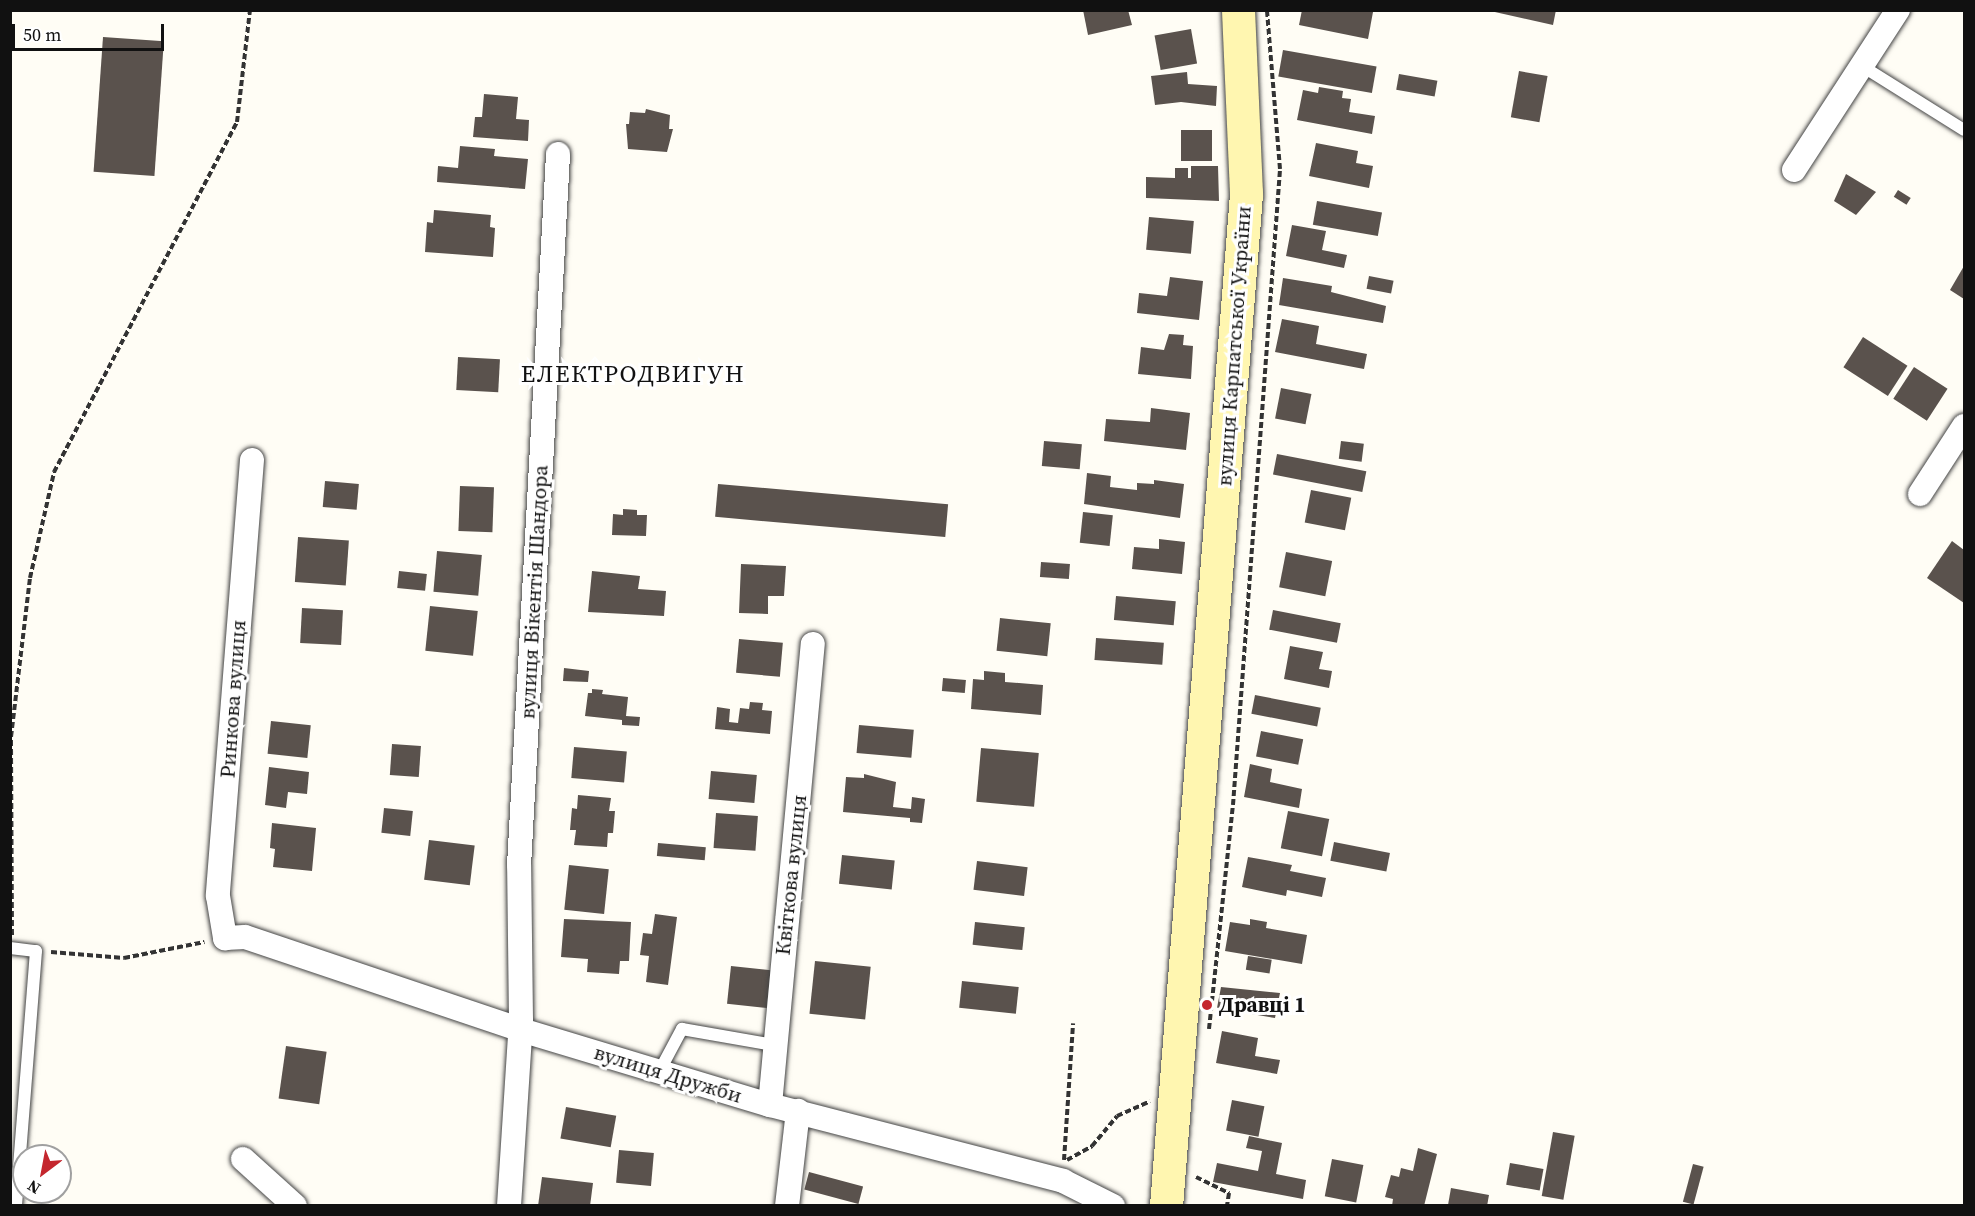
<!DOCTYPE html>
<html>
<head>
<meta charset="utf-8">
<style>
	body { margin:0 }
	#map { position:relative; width:1975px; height:1216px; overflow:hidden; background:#fffdf5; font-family:"Source Serif 4",serif }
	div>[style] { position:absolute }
	.building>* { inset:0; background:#5a524d; transform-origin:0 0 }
	.path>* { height:4px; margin-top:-2px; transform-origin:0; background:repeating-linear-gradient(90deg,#333 0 6px,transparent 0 9px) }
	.roads { filter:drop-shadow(0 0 2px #444) drop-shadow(0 0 2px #444) }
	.lane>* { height:12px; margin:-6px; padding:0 6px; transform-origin:6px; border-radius:6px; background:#fff }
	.street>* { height:24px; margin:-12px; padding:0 12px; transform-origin:12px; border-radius:12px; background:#fff }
	.secondary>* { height:33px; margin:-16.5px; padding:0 16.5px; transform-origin:16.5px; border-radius:16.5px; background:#fff6b0 }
	.dots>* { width:16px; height:16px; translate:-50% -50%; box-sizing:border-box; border:3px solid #fff; border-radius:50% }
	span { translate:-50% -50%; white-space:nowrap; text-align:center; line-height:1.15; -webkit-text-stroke:6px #fff; paint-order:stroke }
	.street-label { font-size:21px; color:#111 }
	.poi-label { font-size:21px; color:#111; font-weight:700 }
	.left { translate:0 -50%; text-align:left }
	.quarter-label { font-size:24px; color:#111; letter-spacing:1.5px }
	.frame { position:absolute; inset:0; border:12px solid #111; pointer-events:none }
	.north { position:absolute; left:12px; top:1144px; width:60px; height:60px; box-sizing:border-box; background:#fff; border:2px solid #a0a0a0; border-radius:50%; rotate:212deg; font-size:16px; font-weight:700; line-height:24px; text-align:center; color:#111 }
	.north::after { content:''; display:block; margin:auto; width:21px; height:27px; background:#c4262e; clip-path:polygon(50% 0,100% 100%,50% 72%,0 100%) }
	.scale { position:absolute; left:12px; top:24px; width:152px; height:27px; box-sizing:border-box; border:3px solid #111; border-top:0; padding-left:8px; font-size:18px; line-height:21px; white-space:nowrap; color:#111; -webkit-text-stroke:4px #fff; paint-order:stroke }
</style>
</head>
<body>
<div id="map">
	<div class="building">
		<i style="clip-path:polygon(1083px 10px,1128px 10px,1132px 25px,1088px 35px)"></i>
		<i style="clip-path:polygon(1302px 10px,1373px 12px,1368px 39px,1299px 25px)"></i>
		<i style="clip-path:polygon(1486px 10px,1556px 10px,1553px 25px)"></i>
		<i style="left:1191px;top:29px;width:35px;height:37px;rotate:80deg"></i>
		<i style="left:103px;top:37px;width:61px;height:135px;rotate:4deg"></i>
		<i style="left:1283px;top:50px;width:95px;height:27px;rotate:10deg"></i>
		<i style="left:1519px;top:71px;width:29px;height:47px;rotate:10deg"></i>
		<i style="clip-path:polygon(1187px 72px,1188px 84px,1217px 86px,1216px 106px,1181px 102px,1155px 105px,1151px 76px)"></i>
		<i style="left:1399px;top:74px;width:39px;height:16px;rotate:10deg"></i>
		<i style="clip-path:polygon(1319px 87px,1343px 91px,1342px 98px,1351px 99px,1349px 112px,1375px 116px,1372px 134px,1297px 120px,1303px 90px,1318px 93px)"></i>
		<i style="clip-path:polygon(484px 94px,518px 97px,516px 119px,529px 120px,528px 141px,473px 137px,475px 117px,482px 117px)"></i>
		<i style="clip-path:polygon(646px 109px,670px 115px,669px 129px,673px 129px,667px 152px,628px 149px,626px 124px,629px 124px,630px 112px,645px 113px)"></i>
		<i style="left:1181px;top:130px;width:31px;height:31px"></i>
		<i style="clip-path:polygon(1316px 143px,1358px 151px,1356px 163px,1373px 166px,1369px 188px,1309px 176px)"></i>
		<i style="clip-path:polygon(460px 146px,495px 149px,494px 156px,528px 159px,525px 189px,437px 182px,438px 166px,458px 168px)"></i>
		<i style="clip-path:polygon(1191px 166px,1218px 166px,1219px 201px,1146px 198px,1146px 177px,1175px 178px,1175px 168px,1188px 168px,1188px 178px,1191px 178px)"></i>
		<i style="clip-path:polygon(1846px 174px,1876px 192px,1856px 215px,1834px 201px)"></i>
		<i style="left:1898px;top:190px;width:15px;height:8px;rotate:32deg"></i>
		<i style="left:1317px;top:201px;width:66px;height:24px;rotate:10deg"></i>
		<i style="clip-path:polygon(434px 210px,491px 215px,490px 227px,495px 228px,493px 257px,425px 252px,427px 222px,433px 223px)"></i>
		<i style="left:1149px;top:217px;width:45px;height:33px;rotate:5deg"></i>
		<i style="clip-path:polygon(1292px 225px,1326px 231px,1322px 250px,1347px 255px,1344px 268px,1286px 256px)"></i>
		<i style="clip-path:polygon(1964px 266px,1964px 299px,1950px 290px)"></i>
		<i style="left:1369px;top:276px;width:25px;height:13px;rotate:11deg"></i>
		<i style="clip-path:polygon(1170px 277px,1203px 281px,1199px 320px,1137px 313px,1139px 293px,1167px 296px)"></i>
		<i style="clip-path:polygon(1283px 278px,1332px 286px,1331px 292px,1386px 306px,1383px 323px,1279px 305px)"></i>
		<i style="clip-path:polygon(1282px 319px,1319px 326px,1316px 344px,1367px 354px,1364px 369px,1275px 352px)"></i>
		<i style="clip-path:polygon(1169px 334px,1184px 335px,1183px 345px,1193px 346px,1191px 379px,1138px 374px,1141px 347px,1164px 350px)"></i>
		<i style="left:1863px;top:337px;width:53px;height:36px;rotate:33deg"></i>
		<i style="left:458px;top:357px;width:42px;height:33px;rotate:3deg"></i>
		<i style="left:1914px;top:367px;width:40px;height:38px;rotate:33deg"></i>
		<i style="left:1281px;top:388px;width:31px;height:31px;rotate:11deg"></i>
		<i style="clip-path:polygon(1151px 408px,1190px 413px,1186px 450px,1104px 441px,1106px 419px,1150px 422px)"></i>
		<i style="left:1044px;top:441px;width:38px;height:25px;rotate:5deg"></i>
		<i style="left:1341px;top:441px;width:23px;height:18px;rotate:7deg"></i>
		<i style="left:1277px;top:454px;width:91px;height:21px;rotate:11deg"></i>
		<i style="clip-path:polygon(1087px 473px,1111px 476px,1110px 487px,1137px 490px,1137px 483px,1154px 484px,1154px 480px,1184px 484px,1180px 518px,1084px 504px)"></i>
		<i style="left:325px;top:481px;width:34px;height:26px;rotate:5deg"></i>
		<i style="left:718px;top:484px;width:231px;height:33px;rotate:5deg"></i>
		<i style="left:460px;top:486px;width:34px;height:45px;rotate:2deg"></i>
		<i style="left:1311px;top:490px;width:41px;height:33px;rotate:11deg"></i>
		<i style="clip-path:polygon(623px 509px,637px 510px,637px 515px,647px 515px,646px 536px,612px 535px,613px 514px,623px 515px)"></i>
		<i style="left:1083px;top:512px;width:30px;height:31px;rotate:6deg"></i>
		<i style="left:298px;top:537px;width:51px;height:45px;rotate:4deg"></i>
		<i style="clip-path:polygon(1159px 539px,1185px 542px,1182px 574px,1132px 569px,1134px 547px,1159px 549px)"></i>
		<i style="clip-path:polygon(1952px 541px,1964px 550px,1964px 603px,1927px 578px)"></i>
		<i style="left:437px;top:551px;width:45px;height:41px;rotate:5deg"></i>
		<i style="left:1286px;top:552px;width:47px;height:36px;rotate:11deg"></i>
		<i style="left:1041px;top:562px;width:29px;height:15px;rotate:4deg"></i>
		<i style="clip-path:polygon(741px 564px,786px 566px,784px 596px,768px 596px,768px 614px,739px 613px)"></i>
		<i style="left:399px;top:571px;width:28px;height:17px;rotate:6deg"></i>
		<i style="clip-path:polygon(592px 571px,640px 576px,638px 589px,666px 591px,664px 616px,588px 612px)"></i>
		<i style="left:1116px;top:596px;width:60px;height:24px;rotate:5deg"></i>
		<i style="left:430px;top:606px;width:48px;height:45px;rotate:6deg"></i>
		<i style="left:302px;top:608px;width:41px;height:35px;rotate:3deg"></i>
		<i style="left:1273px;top:610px;width:69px;height:20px;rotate:11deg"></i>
		<i style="left:1000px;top:618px;width:51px;height:33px;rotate:6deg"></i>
		<i style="left:1096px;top:638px;width:68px;height:22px;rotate:4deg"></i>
		<i style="left:739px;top:639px;width:44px;height:34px;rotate:5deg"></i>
		<i style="clip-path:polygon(1290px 646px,1323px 652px,1319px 669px,1332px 671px,1329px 688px,1284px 679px)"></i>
		<i style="clip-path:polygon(564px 668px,589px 671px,588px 682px,563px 681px)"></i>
		<i style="clip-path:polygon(984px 671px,1005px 673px,1005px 682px,1043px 685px,1041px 715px,971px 709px,973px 679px,984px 680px)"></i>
		<i style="left:943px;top:678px;width:23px;height:13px;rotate:5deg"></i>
		<i style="clip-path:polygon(592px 689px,603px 690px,602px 694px,628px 697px,626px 716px,640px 717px,639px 726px,622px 725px,622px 720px,585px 716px,588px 693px,592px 693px)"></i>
		<i style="left:1255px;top:695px;width:67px;height:19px;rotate:11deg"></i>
		<i style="clip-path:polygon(750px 702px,763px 703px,762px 710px,772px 711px,770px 734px,715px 729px,717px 707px,730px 709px,729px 722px,738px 723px,740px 708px,749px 709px)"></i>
		<i style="left:271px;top:721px;width:40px;height:33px;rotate:6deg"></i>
		<i style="left:859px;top:725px;width:55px;height:28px;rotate:5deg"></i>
		<i style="left:1261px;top:731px;width:43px;height:26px;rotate:11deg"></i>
		<i style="left:392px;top:744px;width:29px;height:31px;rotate:4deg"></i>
		<i style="left:574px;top:747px;width:53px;height:31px;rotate:5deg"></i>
		<i style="left:981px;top:748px;width:58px;height:54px;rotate:5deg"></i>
		<i style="clip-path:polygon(1250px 764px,1272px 769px,1270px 782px,1302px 789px,1299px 808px,1244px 797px)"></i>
		<i style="clip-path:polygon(269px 767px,309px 772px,307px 794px,288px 792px,286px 808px,265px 805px)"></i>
		<i style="left:711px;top:771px;width:46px;height:28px;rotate:5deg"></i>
		<i style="clip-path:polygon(864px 774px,896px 782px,893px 807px,911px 809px,912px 797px,925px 799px,922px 823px,910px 822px,910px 818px,843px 812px,846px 777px,864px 778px)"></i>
		<i style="clip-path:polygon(578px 795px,611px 798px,609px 811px,615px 811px,613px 833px,608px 833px,607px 847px,574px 845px,576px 830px,570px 830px,572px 808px,577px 809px)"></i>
		<i style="left:384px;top:808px;width:29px;height:25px;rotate:6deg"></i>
		<i style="left:1288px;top:811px;width:42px;height:38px;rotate:11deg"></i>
		<i style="left:716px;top:813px;width:42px;height:35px;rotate:4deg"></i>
		<i style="clip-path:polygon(272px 823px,316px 828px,312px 871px,273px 867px,275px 849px,270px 848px)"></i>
		<i style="left:429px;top:840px;width:46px;height:40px;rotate:7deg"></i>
		<i style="left:1334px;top:842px;width:57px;height:19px;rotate:11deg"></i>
		<i style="left:658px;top:843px;width:48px;height:13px;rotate:5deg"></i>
		<i style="left:842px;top:855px;width:53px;height:29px;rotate:6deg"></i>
		<i style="clip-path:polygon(1248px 857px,1292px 865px,1290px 871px,1326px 878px,1322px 897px,1287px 890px,1286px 896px,1242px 887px)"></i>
		<i style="left:977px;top:861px;width:51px;height:29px;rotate:7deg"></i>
		<i style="left:569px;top:865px;width:40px;height:45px;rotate:6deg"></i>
		<i style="clip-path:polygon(655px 914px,677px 917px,668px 985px,646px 982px,649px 956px,640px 955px,643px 933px,652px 934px)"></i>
		<i style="clip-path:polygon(564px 919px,631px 922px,629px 961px,620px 961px,619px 974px,587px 972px,588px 959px,561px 957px)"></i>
		<i style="clip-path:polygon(1250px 919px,1267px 922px,1266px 928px,1307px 935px,1302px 964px,1225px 951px,1230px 922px,1250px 925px)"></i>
		<i style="left:975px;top:922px;width:50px;height:23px;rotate:6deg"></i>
		<i style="left:1248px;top:956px;width:24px;height:14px;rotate:9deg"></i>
		<i style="left:815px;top:961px;width:56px;height:53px;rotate:6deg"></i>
		<i style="left:731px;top:966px;width:40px;height:38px;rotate:6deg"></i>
		<i style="left:962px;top:981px;width:57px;height:27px;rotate:6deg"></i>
		<i style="clip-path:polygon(1221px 987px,1280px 993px,1275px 1018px,1217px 1008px)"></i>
		<i style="clip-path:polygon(1222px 1031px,1258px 1038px,1255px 1056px,1280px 1060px,1277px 1074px,1216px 1063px)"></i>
		<i style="left:286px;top:1046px;width:41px;height:53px;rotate:8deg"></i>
		<i style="left:1232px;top:1100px;width:33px;height:31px;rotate:11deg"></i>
		<i style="left:566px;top:1107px;width:51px;height:32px;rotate:10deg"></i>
		<i style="left:1553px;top:1132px;width:22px;height:65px;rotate:10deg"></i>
		<i style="clip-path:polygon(1249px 1136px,1282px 1143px,1276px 1174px,1306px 1180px,1303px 1199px,1213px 1182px,1217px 1163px,1258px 1171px,1262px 1151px,1246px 1148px)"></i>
		<i style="clip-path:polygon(1418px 1148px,1437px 1154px,1424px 1206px,1392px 1206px,1393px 1199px,1385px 1197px,1391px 1175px,1399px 1177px,1401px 1168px,1413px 1171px)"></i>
		<i style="left:619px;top:1150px;width:35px;height:33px;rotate:5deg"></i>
		<i style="left:1332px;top:1159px;width:32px;height:38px;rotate:11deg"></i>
		<i style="left:1510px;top:1163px;width:34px;height:22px;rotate:10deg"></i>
		<i style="left:1693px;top:1164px;width:11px;height:39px;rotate:15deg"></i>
		<i style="left:809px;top:1172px;width:56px;height:18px;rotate:15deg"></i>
		<i style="clip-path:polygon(542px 1177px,593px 1183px,590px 1206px,538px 1206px)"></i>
		<i style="clip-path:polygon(1451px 1188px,1489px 1195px,1487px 1206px,1448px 1205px)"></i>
	</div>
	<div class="path">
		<i style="left:12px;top:935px;width:198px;rotate:-90.3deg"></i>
		<i style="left:11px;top:737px;width:160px;rotate:-83.2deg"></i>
		<i style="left:30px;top:578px;width:109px;rotate:-77.2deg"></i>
		<i style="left:54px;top:472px;width:395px;rotate:-62.4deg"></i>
		<i style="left:237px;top:122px;width:113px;rotate:-83.4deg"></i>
		<i style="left:51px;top:952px;width:73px;rotate:4.7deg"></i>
		<i style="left:124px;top:958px;width:82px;rotate:-11.3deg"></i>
		<i style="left:1209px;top:1029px;width:225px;rotate:-83.9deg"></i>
		<i style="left:1233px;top:805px;width:638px;rotate:-85.77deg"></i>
		<i style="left:1280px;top:169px;width:160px;rotate:-94.7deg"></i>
		<i style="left:1064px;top:1160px;width:137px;rotate:-86.2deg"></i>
		<i style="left:1067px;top:1160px;width:29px;rotate:-29deg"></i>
		<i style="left:1092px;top:1146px;width:39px;rotate:-50deg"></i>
		<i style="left:1117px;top:1116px;width:36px;rotate:-24deg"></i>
		<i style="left:1196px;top:1177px;width:37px;rotate:26deg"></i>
		<i style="left:1229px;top:1193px;width:13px;rotate:99deg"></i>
	</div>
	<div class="roads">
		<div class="lane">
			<i style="left:1862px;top:66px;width:120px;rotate:32.1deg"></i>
			<i style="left:10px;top:948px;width:26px;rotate:7deg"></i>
			<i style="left:36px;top:951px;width:256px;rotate:94.5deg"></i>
			<i style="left:659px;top:1072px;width:49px;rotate:-61.9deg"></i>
			<i style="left:682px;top:1029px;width:93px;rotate:9.9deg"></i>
		</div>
		<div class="street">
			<i style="left:1794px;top:170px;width:191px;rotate:-57deg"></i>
			<i style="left:252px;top:460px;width:437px;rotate:94.5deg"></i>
			<i style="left:218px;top:896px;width:43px;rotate:80.5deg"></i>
			<i style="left:225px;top:938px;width:20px;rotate:-3deg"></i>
			<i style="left:245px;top:937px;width:291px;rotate:18.6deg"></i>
			<i style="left:521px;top:1030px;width:260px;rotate:16.8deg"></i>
			<i style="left:770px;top:1105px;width:303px;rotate:14.5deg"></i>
			<i style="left:1063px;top:1181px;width:56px;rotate:26.6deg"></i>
			<i style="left:1920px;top:494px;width:81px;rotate:-57.1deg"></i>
			<i style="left:770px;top:1105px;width:463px;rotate:-84.7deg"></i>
			<i style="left:243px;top:1159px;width:70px;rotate:42.1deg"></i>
			<i style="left:509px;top:1206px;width:186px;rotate:-86.3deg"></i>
			<i style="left:521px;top:1020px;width:154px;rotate:-90.7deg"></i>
			<i style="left:519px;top:866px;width:713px;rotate:-86.86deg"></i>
			<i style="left:787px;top:1206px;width:96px;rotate:-83.4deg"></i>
		</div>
		<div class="secondary">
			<i style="left:1166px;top:1206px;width:1016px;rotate:-85.48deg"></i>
			<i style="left:1246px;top:193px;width:183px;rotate:-92.5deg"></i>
		</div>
	</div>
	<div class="dots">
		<i style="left:1207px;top:1005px;background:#c4262e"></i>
	</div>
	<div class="street-label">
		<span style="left:1234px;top:346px;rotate:-86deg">вулиця Карпатської України</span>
		<span style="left:534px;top:592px;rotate:-87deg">вулиця Вікентія Шандора</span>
		<span style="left:233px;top:699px;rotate:-86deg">Ринкова вулиця</span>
		<span style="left:791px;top:875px;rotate:-84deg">Квіткова вулиця</span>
		<span style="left:668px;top:1074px;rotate:17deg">вулиця Дружби</span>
	</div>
	<div class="poi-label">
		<span class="left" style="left:1219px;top:1005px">Дравці 1</span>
	</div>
	<div class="quarter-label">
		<span style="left:633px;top:374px">ЕЛЕКТРОДВИГУН</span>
	</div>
	<div class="frame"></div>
	<div class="north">N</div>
	<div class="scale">50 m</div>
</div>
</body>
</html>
